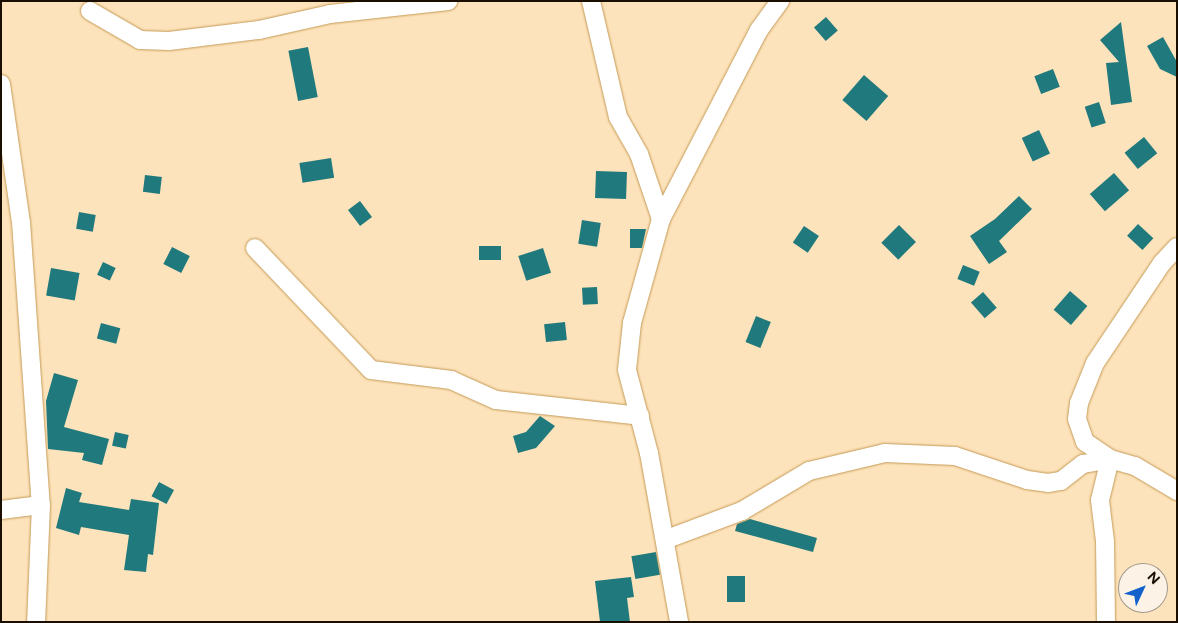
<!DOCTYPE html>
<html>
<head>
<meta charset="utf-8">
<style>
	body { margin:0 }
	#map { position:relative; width:1178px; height:623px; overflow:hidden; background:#fde3bb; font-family:Figtree,sans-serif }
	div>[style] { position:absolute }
	.building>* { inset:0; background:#20797c; transform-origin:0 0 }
	.roads { filter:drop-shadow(0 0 1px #c49a56) drop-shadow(0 0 1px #c49a56) }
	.street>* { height:18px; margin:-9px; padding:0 9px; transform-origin:9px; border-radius:9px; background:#fff }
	span { translate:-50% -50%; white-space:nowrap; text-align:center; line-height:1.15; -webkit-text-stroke:4px #fcf3e6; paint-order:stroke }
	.frame { position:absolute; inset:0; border:2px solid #1a0e00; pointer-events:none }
	.north { position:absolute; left:1118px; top:563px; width:50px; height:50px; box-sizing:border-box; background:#fcf3e6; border:1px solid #a2978a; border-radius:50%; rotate:47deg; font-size:14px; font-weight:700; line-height:20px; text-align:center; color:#1a0e00 }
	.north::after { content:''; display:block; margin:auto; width:18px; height:22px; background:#1261cb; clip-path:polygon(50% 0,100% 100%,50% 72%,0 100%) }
</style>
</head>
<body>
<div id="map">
	<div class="building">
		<i style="left:826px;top:17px;width:18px;height:16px;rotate:49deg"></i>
		<i style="clip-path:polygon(1121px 22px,1132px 102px,1111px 105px,1106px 63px,1119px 62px,1100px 40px)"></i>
		<i style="clip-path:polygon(1163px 37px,1177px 62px,1177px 77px,1160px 69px,1147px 46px)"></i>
		<i style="left:308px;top:47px;width:51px;height:20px;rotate:79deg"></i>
		<i style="left:1053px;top:69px;width:19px;height:20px;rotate:69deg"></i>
		<i style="left:864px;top:75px;width:32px;height:33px;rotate:41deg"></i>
		<i style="left:1099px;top:102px;width:22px;height:15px;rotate:72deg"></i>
		<i style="left:1039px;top:130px;width:26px;height:19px;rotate:65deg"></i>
		<i style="left:1144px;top:137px;width:21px;height:25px;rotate:51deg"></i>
		<i style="left:331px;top:158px;width:20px;height:32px;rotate:81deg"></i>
		<i style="left:596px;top:171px;width:31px;height:27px;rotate:2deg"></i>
		<i style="left:1114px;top:173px;width:23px;height:32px;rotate:49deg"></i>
		<i style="left:145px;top:175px;width:17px;height:17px;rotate:7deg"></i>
		<i style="clip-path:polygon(1019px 196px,1032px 209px,999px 241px,1007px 252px,989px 264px,970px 236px,995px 219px)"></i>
		<i style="left:360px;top:201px;width:20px;height:15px;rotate:53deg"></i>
		<i style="left:79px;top:212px;width:17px;height:17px;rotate:10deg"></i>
		<i style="left:582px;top:220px;width:19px;height:24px;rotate:9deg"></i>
		<i style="left:1138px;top:224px;width:21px;height:16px;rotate:43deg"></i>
		<i style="left:899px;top:225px;width:24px;height:25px;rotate:45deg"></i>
		<i style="left:804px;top:226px;width:18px;height:20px;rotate:34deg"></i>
		<i style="clip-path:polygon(630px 229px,646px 229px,642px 248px,630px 248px)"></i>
		<i style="left:479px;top:246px;width:22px;height:14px"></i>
		<i style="left:172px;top:247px;width:20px;height:19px;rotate:27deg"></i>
		<i style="left:543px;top:248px;width:26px;height:26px;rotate:72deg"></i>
		<i style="left:103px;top:262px;width:14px;height:14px;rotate:25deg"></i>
		<i style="left:963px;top:265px;width:18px;height:15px;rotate:22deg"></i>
		<i style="left:51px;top:268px;width:29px;height:28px;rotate:10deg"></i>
		<i style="left:597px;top:287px;width:17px;height:15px;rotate:87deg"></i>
		<i style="left:1070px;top:291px;width:23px;height:25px;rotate:41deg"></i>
		<i style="left:983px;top:292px;width:21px;height:16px;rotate:49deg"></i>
		<i style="left:756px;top:316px;width:16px;height:28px;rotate:22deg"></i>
		<i style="left:565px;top:322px;width:18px;height:21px;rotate:84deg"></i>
		<i style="left:101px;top:323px;width:20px;height:16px;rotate:15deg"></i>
		<i style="clip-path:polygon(54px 373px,78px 380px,64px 427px,109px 439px,102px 465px,82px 460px,84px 453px,48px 449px,46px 401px)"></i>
		<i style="clip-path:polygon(540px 416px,555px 426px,536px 448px,518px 453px,513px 436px,526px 432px)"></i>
		<i style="left:115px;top:432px;width:14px;height:14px;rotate:12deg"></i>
		<i style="left:159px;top:482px;width:17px;height:16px;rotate:28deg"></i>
		<i style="clip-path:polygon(66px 488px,82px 493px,79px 502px,129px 510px,131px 499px,159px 503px,153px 555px,148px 554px,146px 572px,124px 570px,129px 535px,81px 527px,79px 535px,56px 528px)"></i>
		<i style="clip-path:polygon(750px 519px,817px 538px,813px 552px,735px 531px,737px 524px)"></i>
		<i style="left:656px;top:552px;width:23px;height:25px;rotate:80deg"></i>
		<i style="left:727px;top:576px;width:18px;height:26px"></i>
		<i style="clip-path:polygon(631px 577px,634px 597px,627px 598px,630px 622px,600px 622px,595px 581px)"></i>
	</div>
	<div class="roads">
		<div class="street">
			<i style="left:591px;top:1px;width:119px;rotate:76.9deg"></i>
			<i style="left:618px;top:117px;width:43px;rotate:60.4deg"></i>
			<i style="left:639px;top:154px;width:69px;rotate:71.3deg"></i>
			<i style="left:661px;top:219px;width:108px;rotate:105.6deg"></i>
			<i style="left:632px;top:323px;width:47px;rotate:96.1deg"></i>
			<i style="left:627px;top:370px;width:86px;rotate:75.2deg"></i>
			<i style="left:649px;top:453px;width:172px;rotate:79.9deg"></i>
			<i style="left:90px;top:11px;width:58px;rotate:30.1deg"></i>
			<i style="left:140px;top:40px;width:29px;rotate:2deg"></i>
			<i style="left:169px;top:41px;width:91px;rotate:-7deg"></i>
			<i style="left:259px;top:30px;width:73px;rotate:-12.7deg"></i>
			<i style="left:330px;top:14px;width:119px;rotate:-6.3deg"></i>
			<i style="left:1px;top:84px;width:139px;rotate:81.8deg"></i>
			<i style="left:21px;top:222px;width:284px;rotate:86deg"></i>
			<i style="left:41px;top:505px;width:117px;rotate:92.4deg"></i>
			<i style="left:661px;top:219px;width:213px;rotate:-62.6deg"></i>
			<i style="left:759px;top:30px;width:36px;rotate:-54deg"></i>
			<i style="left:1177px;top:247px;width:22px;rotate:133deg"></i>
			<i style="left:1162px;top:263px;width:120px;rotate:123.8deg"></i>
			<i style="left:1095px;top:363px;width:43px;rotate:111.8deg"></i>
			<i style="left:1079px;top:403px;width:16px;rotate:97deg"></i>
			<i style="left:1077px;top:419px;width:24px;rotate:71deg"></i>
			<i style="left:1085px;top:442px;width:30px;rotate:34deg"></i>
			<i style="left:1110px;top:459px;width:26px;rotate:16deg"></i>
			<i style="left:1135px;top:466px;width:49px;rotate:30.8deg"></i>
			<i style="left:255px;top:248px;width:168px;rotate:46.4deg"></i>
			<i style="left:371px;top:370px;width:81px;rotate:7.1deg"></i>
			<i style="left:451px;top:380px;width:49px;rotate:24deg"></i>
			<i style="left:496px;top:400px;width:145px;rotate:6.3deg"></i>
			<i style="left:1px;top:510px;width:40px;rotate:-7.1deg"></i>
			<i style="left:667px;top:539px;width:80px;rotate:-20.5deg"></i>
			<i style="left:742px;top:511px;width:78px;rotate:-30.8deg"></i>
			<i style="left:809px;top:471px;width:78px;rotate:-13.3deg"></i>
			<i style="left:885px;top:453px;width:70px;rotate:2.5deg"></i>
			<i style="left:955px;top:456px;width:76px;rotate:18.4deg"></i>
			<i style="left:1027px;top:480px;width:21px;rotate:8deg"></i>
			<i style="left:1048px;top:483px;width:13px;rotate:-9deg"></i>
			<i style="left:1061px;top:481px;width:28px;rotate:-38deg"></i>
			<i style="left:1083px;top:464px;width:27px;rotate:-10deg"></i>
			<i style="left:1106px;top:622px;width:81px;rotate:-90.7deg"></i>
			<i style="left:1105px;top:541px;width:41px;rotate:-97deg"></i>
			<i style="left:1100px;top:500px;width:42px;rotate:-76.3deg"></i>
		</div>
	</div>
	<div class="frame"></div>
	<div class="north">N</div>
</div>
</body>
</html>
